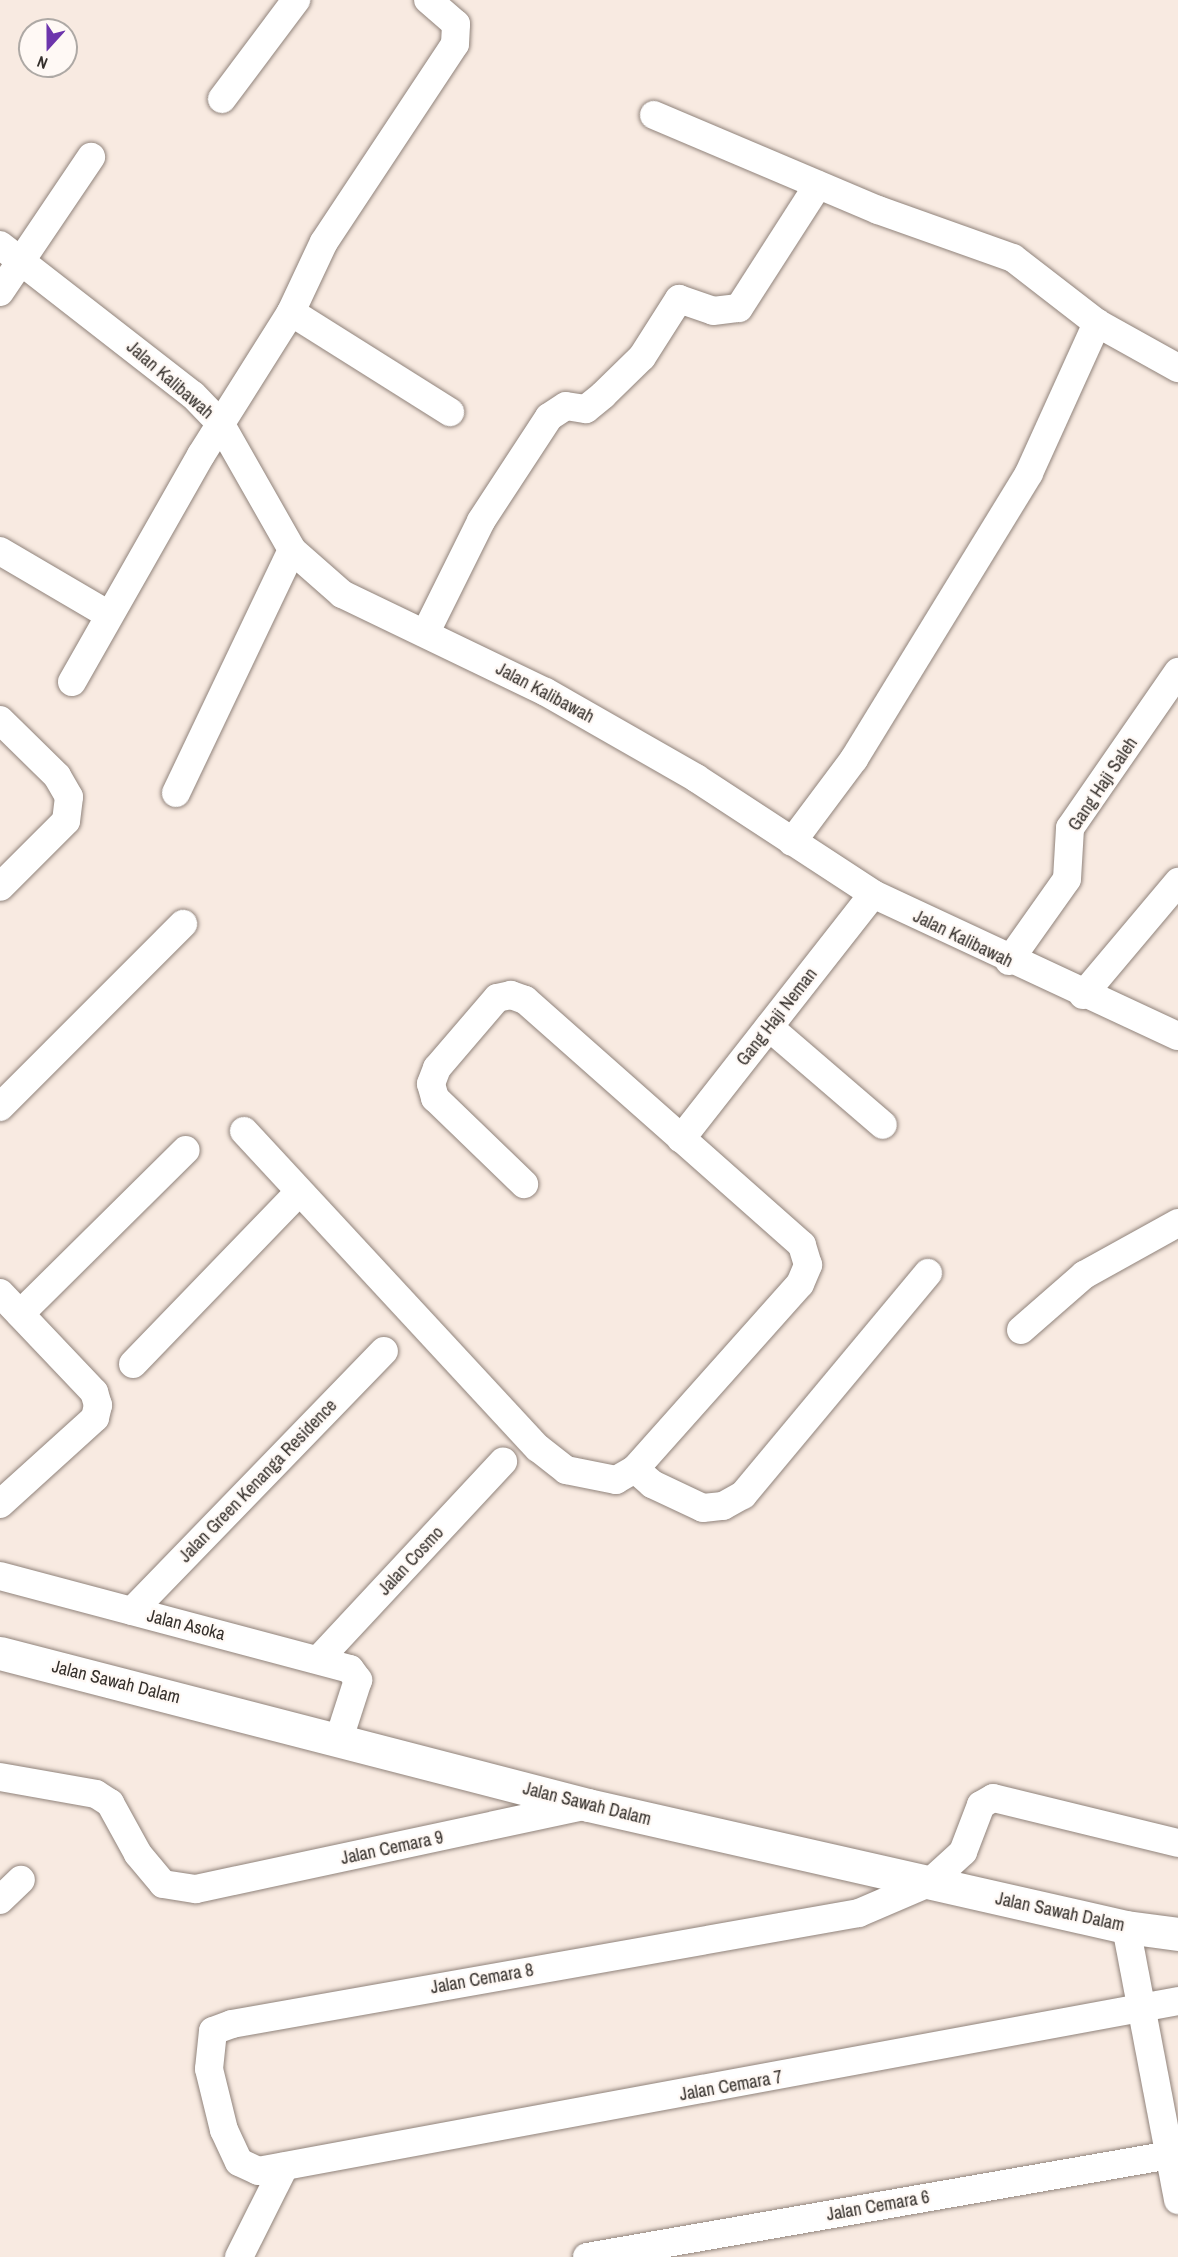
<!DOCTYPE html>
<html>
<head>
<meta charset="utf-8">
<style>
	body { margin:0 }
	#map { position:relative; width:1178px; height:2257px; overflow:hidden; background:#f8eae1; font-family:"Archivo Narrow",sans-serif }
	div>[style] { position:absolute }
	.roads { filter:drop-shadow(0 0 2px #90837b) drop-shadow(0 0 2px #90837b) }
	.minor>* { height:28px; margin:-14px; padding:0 14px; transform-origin:14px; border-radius:14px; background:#fff }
	.tertiary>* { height:33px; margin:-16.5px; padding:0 16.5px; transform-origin:16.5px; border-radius:16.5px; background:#fff }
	span { translate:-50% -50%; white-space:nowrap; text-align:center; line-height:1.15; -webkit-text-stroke:4.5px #fff9f5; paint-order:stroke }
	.street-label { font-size:18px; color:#35302c }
	.north { position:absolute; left:18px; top:18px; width:60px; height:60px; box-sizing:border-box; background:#fff9f5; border:2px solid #aea9a5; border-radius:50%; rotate:201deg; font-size:16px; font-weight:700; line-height:24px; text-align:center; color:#35302c }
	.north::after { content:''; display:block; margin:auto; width:21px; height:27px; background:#6d35ac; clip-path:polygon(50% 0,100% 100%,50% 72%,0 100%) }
</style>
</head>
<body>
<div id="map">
	<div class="roads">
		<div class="minor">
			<i style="left:222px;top:99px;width:124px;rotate:-53.2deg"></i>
			<i style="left:654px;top:115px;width:243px;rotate:23deg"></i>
			<i style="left:878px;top:210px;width:143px;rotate:19.6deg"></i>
			<i style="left:1013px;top:258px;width:106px;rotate:37.7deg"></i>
			<i style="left:1097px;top:323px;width:93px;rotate:29.1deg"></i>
			<i style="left:0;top:245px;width:244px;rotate:37.9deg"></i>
			<i style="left:193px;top:395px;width:39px;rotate:46deg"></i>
			<i style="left:220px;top:423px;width:146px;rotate:60.4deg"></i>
			<i style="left:292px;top:550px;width:67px;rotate:41.3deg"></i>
			<i style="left:342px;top:594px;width:226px;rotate:25.7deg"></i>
			<i style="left:546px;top:692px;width:173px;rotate:29.8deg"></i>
			<i style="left:696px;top:778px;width:212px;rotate:33.2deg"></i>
			<i style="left:873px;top:894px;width:336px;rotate:25deg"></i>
			<i style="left:0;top:292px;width:163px;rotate:-56deg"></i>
			<i style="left:291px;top:312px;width:188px;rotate:32.2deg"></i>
			<i style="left:0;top:551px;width:126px;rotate:30.4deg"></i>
			<i style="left:426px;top:632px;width:124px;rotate:-63.6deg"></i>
			<i style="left:481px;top:521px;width:124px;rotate:-56.8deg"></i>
			<i style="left:549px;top:417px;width:20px;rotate:-33deg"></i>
			<i style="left:566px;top:406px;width:20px;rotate:9deg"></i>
			<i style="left:586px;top:409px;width:22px;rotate:-39deg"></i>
			<i style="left:603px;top:395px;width:54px;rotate:-44.3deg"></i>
			<i style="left:642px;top:357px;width:69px;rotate:-57.5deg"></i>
			<i style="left:679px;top:299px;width:36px;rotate:19deg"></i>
			<i style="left:713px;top:311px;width:26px;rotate:-7deg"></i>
			<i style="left:739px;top:308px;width:146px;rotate:-57.3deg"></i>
			<i style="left:72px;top:682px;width:261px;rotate:-60.4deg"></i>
			<i style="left:201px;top:455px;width:169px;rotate:-57.8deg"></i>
			<i style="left:291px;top:312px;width:77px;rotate:-64.8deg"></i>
			<i style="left:324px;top:242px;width:237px;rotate:-56.5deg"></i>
			<i style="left:455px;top:44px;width:20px;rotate:-87deg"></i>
			<i style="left:456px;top:24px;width:37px;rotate:-139deg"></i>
			<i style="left:0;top:720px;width:80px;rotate:44.5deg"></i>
			<i style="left:57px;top:776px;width:24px;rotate:60deg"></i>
			<i style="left:69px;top:797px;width:24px;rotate:97deg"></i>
			<i style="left:66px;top:821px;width:93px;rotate:135deg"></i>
			<i style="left:176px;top:793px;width:269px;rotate:-64.5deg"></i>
			<i style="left:792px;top:842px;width:104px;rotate:-53.2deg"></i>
			<i style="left:854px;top:759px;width:335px;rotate:-58.5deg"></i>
			<i style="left:1029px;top:473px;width:165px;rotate:-65.6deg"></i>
			<i style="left:1009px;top:961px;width:100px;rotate:-54.7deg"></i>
			<i style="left:1067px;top:879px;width:51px;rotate:-86.6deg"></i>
			<i style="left:1070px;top:828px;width:190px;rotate:-55.3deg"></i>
			<i style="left:1083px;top:995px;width:148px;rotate:-49.9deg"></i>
			<i style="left:769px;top:1027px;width:150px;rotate:40.7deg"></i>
			<i style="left:0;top:1107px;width:259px;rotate:-45deg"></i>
			<i style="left:244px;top:1131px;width:432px;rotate:47.2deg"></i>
			<i style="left:538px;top:1448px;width:36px;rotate:38deg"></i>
			<i style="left:566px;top:1470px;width:51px;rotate:11.3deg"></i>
			<i style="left:616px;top:1480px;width:22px;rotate:-30deg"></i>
			<i style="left:635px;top:1469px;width:248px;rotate:-48.3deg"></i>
			<i style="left:800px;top:1284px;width:21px;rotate:-67deg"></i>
			<i style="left:808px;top:1265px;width:21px;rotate:-107deg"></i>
			<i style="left:802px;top:1245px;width:370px;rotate:-138.5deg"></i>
			<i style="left:525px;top:1000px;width:15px;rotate:-160deg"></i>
			<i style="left:511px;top:995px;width:14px;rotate:168deg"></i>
			<i style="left:497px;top:998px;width:92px;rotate:130.6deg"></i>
			<i style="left:437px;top:1068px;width:17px;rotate:111deg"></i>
			<i style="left:431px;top:1084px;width:15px;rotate:74deg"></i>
			<i style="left:435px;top:1098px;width:124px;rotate:44deg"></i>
			<i style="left:681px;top:1139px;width:311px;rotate:-51.9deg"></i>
			<i style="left:0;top:1293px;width:137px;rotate:46.5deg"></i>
			<i style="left:94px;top:1392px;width:14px;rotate:73deg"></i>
			<i style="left:98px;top:1405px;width:13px;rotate:103deg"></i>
			<i style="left:95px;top:1418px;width:128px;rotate:137.8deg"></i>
			<i style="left:20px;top:1314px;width:233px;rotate:-44.7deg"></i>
			<i style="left:1021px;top:1330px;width:84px;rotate:-41.1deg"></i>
			<i style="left:1084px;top:1275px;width:107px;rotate:-29deg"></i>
			<i style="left:133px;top:1364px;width:238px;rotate:-46deg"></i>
			<i style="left:635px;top:1469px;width:23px;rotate:41deg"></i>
			<i style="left:652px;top:1484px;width:56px;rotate:25.2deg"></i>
			<i style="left:703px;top:1508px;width:20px;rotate:-6deg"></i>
			<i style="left:723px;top:1506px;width:23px;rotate:-29deg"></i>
			<i style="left:743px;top:1495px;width:289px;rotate:-50.2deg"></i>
			<i style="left:0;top:1576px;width:362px;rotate:14.9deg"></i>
			<i style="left:350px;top:1669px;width:14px;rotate:54deg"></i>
			<i style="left:358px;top:1680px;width:62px;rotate:107.9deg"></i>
			<i style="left:132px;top:1611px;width:362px;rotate:-45.9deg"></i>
			<i style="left:319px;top:1659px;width:270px;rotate:-47deg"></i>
			<i style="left:0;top:1777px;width:97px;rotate:10deg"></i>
			<i style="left:96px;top:1794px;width:17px;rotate:33deg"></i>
			<i style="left:110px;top:1803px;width:58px;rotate:61.2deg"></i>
			<i style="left:138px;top:1854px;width:39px;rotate:50deg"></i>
			<i style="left:163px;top:1884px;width:33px;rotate:9deg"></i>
			<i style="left:196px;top:1889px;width:401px;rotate:-12.1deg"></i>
			<i style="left:1178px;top:1843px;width:190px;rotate:-166.3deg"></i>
			<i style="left:993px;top:1798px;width:14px;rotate:150deg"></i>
			<i style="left:981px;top:1805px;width:50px;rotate:111deg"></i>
			<i style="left:963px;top:1852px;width:46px;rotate:137.6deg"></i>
			<i style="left:929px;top:1883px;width:76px;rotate:156.8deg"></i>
			<i style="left:859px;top:1913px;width:637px;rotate:169.96deg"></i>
			<i style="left:232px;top:2024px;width:20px;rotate:160deg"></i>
			<i style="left:213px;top:2031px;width:38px;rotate:96deg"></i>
			<i style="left:209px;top:2069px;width:63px;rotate:76.2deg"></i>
			<i style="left:224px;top:2130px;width:35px;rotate:65deg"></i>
			<i style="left:239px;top:2162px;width:21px;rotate:25deg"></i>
			<i style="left:258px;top:2171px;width:936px;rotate:-10.47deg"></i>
			<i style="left:0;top:1900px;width:29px;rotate:-44deg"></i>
			<i style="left:1126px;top:1927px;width:278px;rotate:79.2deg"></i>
			<i style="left:239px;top:2257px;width:101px;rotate:-63.4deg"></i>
			<i style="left:587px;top:2257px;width:592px;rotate:-9.92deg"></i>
		</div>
		<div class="tertiary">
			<i style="left:0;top:1653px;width:607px;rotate:14.49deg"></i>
			<i style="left:588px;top:1805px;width:552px;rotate:12.78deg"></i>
			<i style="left:1126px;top:1927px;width:52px;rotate:7.7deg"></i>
		</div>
	</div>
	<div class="street-label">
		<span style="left:170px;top:380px;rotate:41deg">Jalan Kalibawah</span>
		<span style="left:545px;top:693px;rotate:28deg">Jalan Kalibawah</span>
		<span style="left:1103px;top:784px;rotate:-56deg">Gang Haji Saleh</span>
		<span style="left:963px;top:939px;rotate:26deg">Jalan Kalibawah</span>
		<span style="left:777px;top:1017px;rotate:-52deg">Gang Haji Neman</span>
		<span style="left:258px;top:1481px;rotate:-46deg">Jalan Green Kenanga Residence</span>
		<span style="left:411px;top:1561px;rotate:-47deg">Jalan Cosmo</span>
		<span style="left:186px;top:1625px;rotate:14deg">Jalan Asoka</span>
		<span style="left:116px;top:1682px;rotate:14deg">Jalan Sawah Dalam</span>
		<span style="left:587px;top:1804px;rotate:14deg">Jalan Sawah Dalam</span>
		<span style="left:392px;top:1848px;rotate:-12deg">Jalan Cemara 9</span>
		<span style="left:1060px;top:1912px;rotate:12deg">Jalan Sawah Dalam</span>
		<span style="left:482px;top:1979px;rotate:-10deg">Jalan Cemara 8</span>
		<span style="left:731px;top:2086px;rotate:-10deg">Jalan Cemara 7</span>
		<span style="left:878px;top:2206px;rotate:-10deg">Jalan Cemara 6</span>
	</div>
	<div class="north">N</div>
</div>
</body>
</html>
